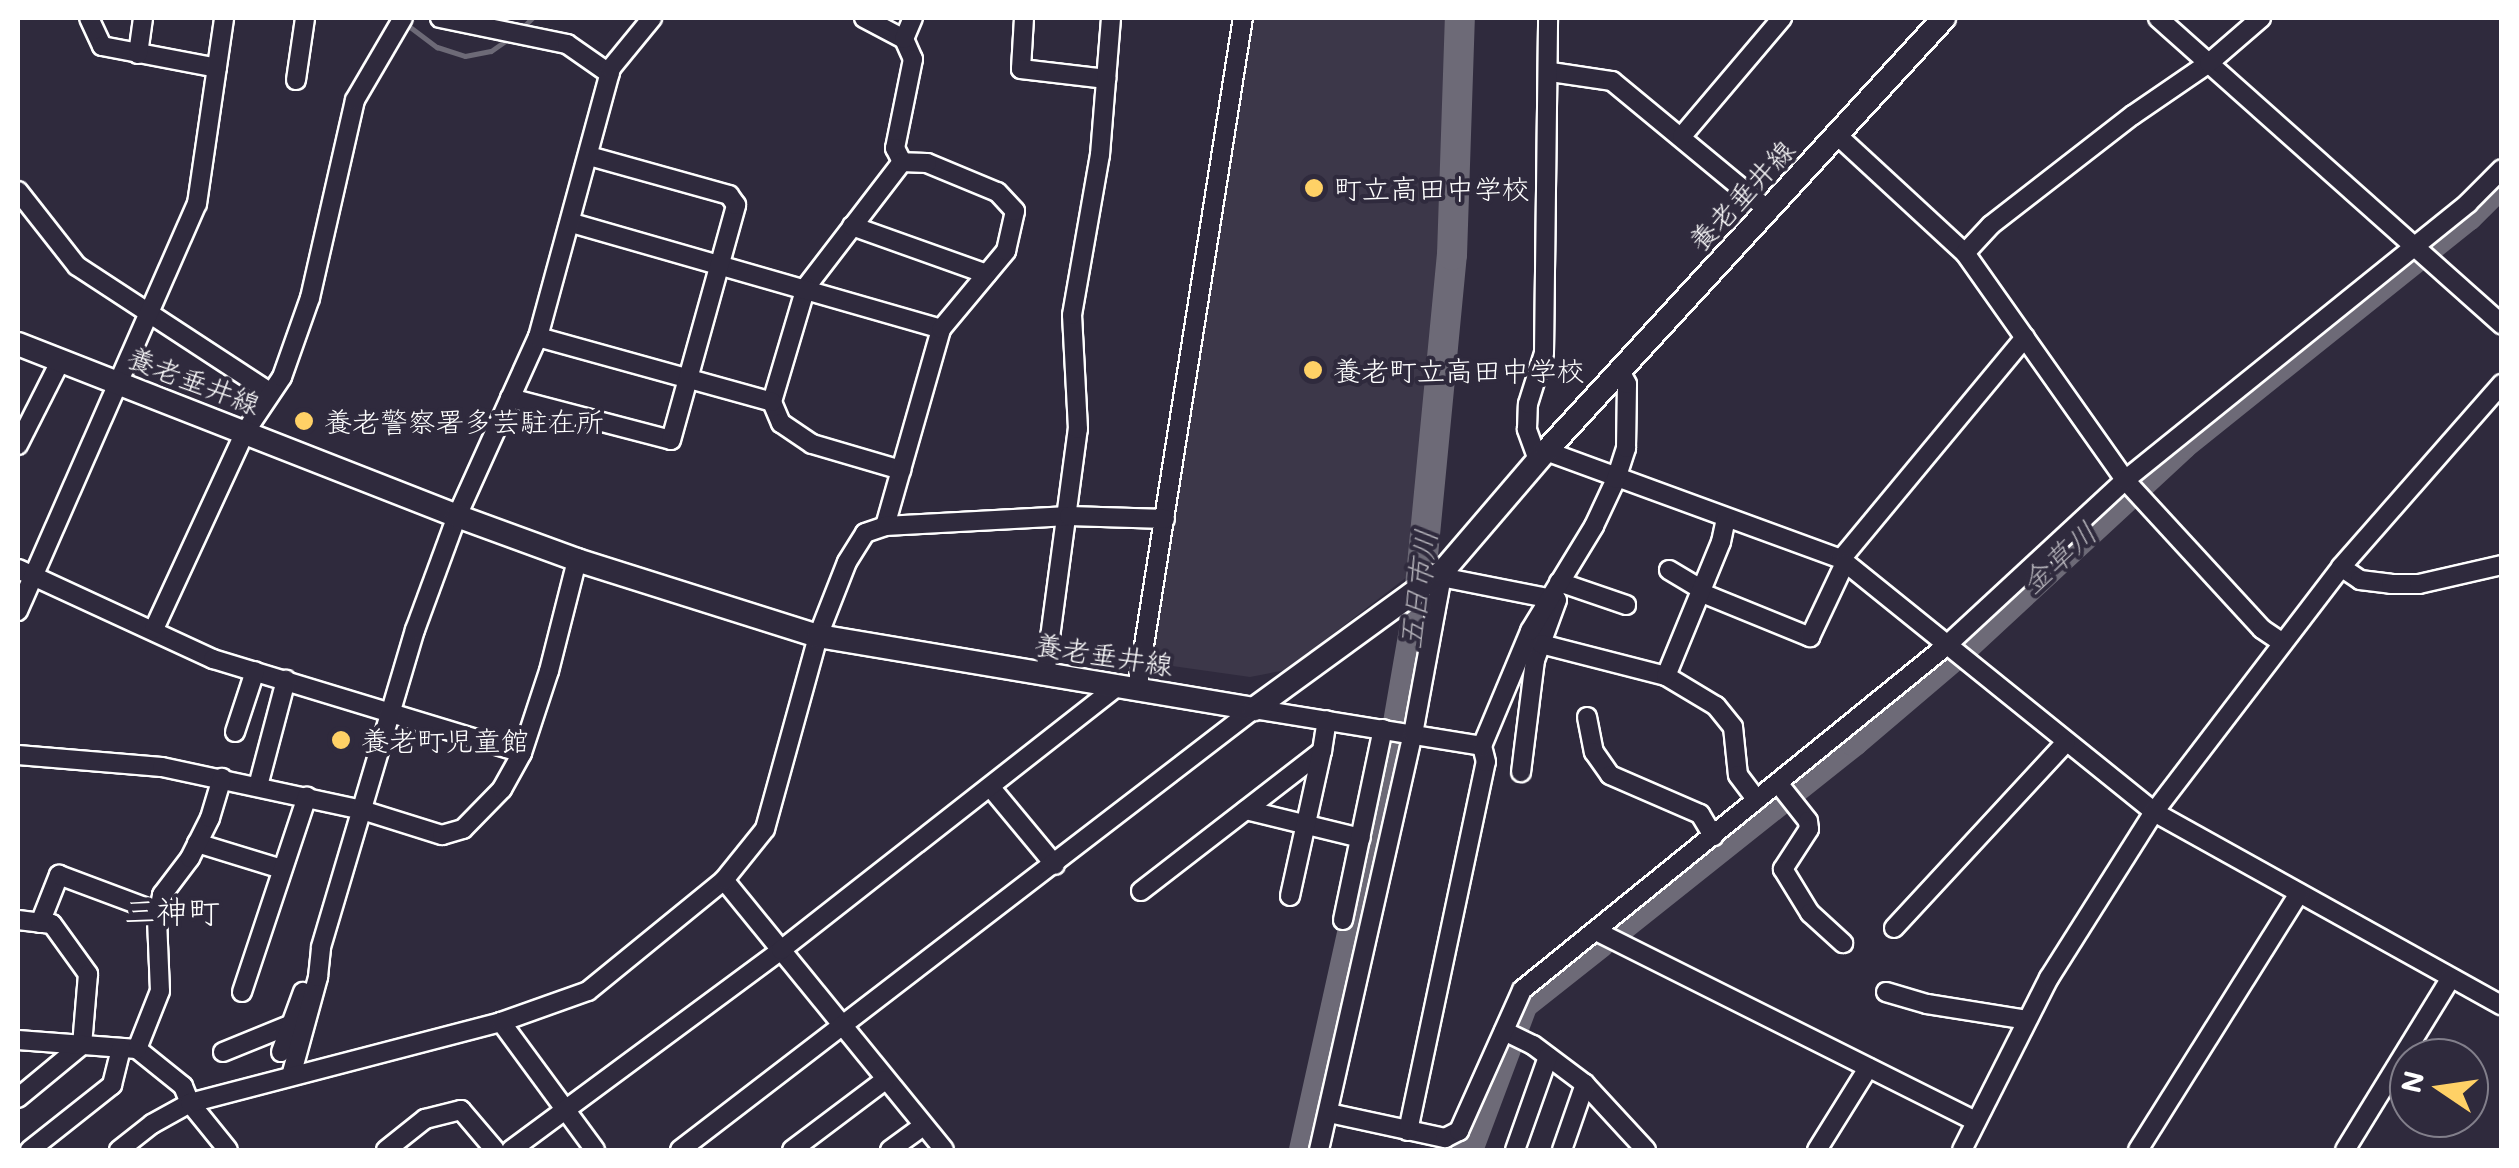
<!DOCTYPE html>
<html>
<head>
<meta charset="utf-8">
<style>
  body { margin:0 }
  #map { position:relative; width:2519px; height:1168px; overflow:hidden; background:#2f2a3d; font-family:Mali,"Klee One",sans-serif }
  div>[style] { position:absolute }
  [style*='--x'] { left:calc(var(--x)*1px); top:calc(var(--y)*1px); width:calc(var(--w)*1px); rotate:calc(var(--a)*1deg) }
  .built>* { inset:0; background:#3c3749 }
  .stream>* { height:5px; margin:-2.5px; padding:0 2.5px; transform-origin:2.5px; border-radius:2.5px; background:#6d6a77 }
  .river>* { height:30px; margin:-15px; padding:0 15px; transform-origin:15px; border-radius:15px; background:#6d6a77 }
  .roads { filter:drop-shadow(2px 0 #fff) drop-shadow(-2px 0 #fff) drop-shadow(0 2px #fff) drop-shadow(0 -2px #fff) }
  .minor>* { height:18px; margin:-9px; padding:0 9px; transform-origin:9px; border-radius:9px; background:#2f2a3d }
  .major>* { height:22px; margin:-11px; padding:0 11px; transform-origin:11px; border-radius:11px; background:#2f2a3d }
  .dots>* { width:28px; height:28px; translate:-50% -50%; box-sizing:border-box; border:5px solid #2f2a3d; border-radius:50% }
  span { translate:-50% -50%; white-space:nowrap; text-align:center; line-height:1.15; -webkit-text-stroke:8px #2f2a3d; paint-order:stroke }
  .poi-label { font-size:28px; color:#fff }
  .left { translate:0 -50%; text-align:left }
  .street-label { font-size:28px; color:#fff }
  .water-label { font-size:30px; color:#b6b4bb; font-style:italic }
  .quarter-label { font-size:32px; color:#fff }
  .frame { position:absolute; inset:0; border:20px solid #fff; pointer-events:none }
  .north { position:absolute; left:2389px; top:1038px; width:100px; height:100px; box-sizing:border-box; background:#2f2a3d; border:2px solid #827f8b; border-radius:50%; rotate:283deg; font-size:28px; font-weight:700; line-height:40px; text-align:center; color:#fff }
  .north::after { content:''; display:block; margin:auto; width:35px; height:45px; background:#ffd166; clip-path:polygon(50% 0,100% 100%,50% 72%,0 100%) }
</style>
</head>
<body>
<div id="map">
  <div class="built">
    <i style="clip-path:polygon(1251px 18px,1449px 18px,1447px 167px,1412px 573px,1286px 670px,1250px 677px,1151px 663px)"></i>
  </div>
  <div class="stream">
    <i style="--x:80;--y:18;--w:28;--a:67"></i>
    <i style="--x:406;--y:24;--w:39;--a:37"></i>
    <i style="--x:437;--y:47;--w:29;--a:18"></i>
    <i style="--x:465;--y:56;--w:26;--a:-11"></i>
    <i style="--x:491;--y:51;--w:24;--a:-35"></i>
    <i style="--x:520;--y:30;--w:17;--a:-45"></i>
  </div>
  <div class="river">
    <i style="--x:1614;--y:932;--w:307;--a:-38.5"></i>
    <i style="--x:1854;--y:741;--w:142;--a:-40.4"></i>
    <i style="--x:1962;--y:649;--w:301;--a:-42.8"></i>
    <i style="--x:2183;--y:444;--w:365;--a:-38.7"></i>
    <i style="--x:2468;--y:216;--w:48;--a:-45"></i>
    <i style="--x:1304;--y:1150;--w:420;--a:-77.5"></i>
    <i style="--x:1395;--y:740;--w:135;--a:-80.2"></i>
    <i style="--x:1418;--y:607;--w:354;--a:-84.5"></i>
    <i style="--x:1452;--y:255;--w:237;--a:-88.1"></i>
    <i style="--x:1468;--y:1150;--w:156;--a:-69.4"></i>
    <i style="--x:1523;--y:1004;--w:98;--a:-38.4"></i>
  </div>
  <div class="roads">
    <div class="minor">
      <i style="--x:89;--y:18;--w:31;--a:65"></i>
      <i style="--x:102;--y:46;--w:117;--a:10.8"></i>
      <i style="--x:440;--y:18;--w:130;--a:11.6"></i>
      <i style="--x:567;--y:44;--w:52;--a:34.9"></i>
      <i style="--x:864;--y:18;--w:45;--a:27.7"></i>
      <i style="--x:904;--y:39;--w:22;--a:66"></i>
      <i style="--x:913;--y:59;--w:91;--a:101.4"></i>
      <i style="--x:895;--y:148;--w:16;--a:63"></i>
      <i style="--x:902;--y:162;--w:158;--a:127.5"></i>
      <i style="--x:806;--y:287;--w:120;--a:106.5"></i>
      <i style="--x:772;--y:402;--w:23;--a:67"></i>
      <i style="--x:781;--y:423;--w:37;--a:34"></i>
      <i style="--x:812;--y:444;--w:93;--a:16.3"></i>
      <i style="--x:1024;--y:18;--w:51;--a:93.4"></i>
      <i style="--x:1021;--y:69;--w:86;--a:6.7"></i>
      <i style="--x:2158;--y:18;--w:461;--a:41.7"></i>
      <i style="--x:904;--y:39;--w:23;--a:-67"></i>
      <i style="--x:138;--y:54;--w:36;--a:-82"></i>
      <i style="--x:1551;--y:72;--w:62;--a:8.4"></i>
      <i style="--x:1612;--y:81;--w:204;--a:39.6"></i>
      <i style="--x:296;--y:80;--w:63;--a:-81.7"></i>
      <i style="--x:1837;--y:135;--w:174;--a:42.7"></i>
      <i style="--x:1965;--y:253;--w:278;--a:54.8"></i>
      <i style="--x:2125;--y:480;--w:202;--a:47.4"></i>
      <i style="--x:2262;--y:629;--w:25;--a:34"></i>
      <i style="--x:1682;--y:136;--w:155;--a:-49.7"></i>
      <i style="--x:18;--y:191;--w:95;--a:51.8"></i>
      <i style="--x:77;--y:266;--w:228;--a:33.2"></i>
      <i style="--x:572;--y:223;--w:384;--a:16"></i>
      <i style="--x:852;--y:226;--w:143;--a:19.6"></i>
      <i style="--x:1965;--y:253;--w:38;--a:-47"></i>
      <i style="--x:1991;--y:225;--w:180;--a:-37.8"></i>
      <i style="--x:2133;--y:115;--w:92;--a:-34.4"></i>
      <i style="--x:2209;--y:63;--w:69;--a:-40.9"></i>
      <i style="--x:538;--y:337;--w:243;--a:15.5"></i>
      <i style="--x:510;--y:398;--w:166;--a:14.6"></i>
      <i style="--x:671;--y:440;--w:244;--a:-74.5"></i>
      <i style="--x:736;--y:205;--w:12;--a:-125"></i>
      <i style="--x:729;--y:195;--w:145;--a:-164.4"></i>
      <i style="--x:18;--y:445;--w:95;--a:-63.2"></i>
      <i style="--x:1546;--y:451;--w:314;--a:20.1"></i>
      <i style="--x:1841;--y:559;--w:402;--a:38.9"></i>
      <i style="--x:2154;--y:812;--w:398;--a:29.1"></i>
      <i style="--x:1538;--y:460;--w:33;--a:-110"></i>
      <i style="--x:1527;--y:429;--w:25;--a:-88"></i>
      <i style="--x:1528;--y:404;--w:53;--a:-72.6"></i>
      <i style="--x:1544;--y:353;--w:335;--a:-89.3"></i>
      <i style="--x:885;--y:526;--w:205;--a:-74.1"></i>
      <i style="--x:941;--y:329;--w:102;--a:-50.2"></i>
      <i style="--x:1006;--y:251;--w:41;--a:-77.3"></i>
      <i style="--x:1015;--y:211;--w:26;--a:-133"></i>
      <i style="--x:997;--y:192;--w:76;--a:-157.5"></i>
      <i style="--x:927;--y:163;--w:25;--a:-178"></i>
      <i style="--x:1841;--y:559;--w:288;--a:-50.3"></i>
      <i style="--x:2341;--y:567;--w:23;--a:34"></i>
      <i style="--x:2360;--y:580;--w:31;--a:7"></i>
      <i style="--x:2391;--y:584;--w:28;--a:0"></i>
      <i style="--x:2419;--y:584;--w:85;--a:-12.9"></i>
      <i style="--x:18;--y:569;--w:215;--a:24.8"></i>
      <i style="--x:213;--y:659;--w:323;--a:16.9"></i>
      <i style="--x:1669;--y:570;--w:39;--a:31"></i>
      <i style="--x:1441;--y:577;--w:118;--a:11.2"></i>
      <i style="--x:1557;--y:600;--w:64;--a:110.1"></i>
      <i style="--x:1535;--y:660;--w:113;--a:97.1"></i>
      <i style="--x:1559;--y:582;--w:71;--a:18.9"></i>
      <i style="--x:1702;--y:593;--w:117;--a:22.2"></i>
      <i style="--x:1810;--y:637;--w:82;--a:-64.7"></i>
      <i style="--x:18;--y:611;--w:445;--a:-66.3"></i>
      <i style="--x:197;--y:204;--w:188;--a:-81.7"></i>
      <i style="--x:154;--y:629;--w:217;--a:-65.2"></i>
      <i style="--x:245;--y:432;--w:66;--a:-56.1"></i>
      <i style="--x:282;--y:377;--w:84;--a:-70.5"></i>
      <i style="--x:310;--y:298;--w:203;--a:-77.2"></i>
      <i style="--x:355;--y:100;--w:95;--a:-59.7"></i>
      <i style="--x:1541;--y:644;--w:129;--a:14.4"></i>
      <i style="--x:1666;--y:676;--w:58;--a:31"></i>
      <i style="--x:1716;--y:706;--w:27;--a:51"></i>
      <i style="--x:1733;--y:727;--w:48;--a:84.1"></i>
      <i style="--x:1738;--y:775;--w:31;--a:53"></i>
      <i style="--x:1045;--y:675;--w:248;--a:-82.4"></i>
      <i style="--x:1078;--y:429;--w:114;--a:-93"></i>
      <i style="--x:1072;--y:315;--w:162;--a:-80.1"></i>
      <i style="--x:1100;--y:155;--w:137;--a:-85.4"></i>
      <i style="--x:1666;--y:676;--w:145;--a:-67.7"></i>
      <i style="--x:1721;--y:542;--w:24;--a:-78"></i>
      <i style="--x:1137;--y:690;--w:680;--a:-81.04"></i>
      <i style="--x:1587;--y:717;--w:36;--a:79"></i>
      <i style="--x:1594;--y:752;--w:28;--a:55"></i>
      <i style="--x:1610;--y:775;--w:98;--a:23.4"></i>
      <i style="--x:1700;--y:814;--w:26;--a:59"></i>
      <i style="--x:235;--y:732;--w:64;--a:-71.8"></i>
      <i style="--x:18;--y:755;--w:144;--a:4.8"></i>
      <i style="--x:162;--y:767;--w:205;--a:12.1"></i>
      <i style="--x:362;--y:810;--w:84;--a:17.4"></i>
      <i style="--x:442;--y:835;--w:22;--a:-16"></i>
      <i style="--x:463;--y:829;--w:56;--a:-45.7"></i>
      <i style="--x:502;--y:789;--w:41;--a:-60.9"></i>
      <i style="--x:522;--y:753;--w:86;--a:-71.8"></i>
      <i style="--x:549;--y:671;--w:114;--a:-75.8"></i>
      <i style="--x:1778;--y:783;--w:48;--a:51.7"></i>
      <i style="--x:1808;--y:821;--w:8;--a:83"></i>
      <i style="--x:1809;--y:829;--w:48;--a:123"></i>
      <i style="--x:1783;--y:869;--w:52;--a:58.5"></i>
      <i style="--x:1810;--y:913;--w:45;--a:42.3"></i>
      <i style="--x:258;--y:786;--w:110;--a:-75.2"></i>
      <i style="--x:991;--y:788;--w:100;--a:50.3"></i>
      <i style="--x:1246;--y:810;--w:118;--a:13.7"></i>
      <i style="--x:197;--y:843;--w:89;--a:17"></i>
      <i style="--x:724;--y:880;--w:348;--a:50.8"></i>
      <i style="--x:1141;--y:891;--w:229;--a:-37.7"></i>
      <i style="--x:1322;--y:751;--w:31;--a:-81"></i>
      <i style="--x:1290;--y:896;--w:148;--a:-77.6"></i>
      <i style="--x:18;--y:920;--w:34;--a:7"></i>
      <i style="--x:52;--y:924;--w:62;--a:54.2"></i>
      <i style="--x:88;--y:974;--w:71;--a:94.8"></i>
      <i style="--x:82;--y:1045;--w:83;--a:140.4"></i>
      <i style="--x:1343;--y:920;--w:195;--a:-78.2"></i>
      <i style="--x:40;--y:923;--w:52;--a:-68.4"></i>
      <i style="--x:59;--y:875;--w:106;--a:20.5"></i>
      <i style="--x:1894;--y:928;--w:253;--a:-47.2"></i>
      <i style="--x:1596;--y:931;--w:424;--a:26.6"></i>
      <i style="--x:242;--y:992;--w:206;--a:-71.6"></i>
      <i style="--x:1886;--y:992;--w:43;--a:16.3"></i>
      <i style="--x:1927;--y:1004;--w:101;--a:9.1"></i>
      <i style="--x:501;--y:1022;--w:159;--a:53.7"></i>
      <i style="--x:1504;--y:1031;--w:32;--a:26"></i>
      <i style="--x:1533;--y:1045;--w:65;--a:36.9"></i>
      <i style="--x:1585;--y:1084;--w:90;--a:47.3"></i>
      <i style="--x:18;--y:1040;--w:119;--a:4.3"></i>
      <i style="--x:137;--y:1049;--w:59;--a:38.8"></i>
      <i style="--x:183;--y:1086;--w:18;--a:68"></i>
      <i style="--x:190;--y:1103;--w:60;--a:51"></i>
      <i style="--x:137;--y:1049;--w:62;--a:-68.4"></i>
      <i style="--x:160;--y:991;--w:72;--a:-92.4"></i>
      <i style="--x:157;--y:919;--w:25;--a:-78"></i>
      <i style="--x:162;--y:895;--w:46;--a:-52.9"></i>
      <i style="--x:190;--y:858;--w:45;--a:-63.4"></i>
      <i style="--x:210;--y:818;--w:42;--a:-73.3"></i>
      <i style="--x:223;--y:1052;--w:74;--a:-22.1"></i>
      <i style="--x:281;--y:1052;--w:64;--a:-69.9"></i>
      <i style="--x:291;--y:1076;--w:103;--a:-74.7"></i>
      <i style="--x:318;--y:977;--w:30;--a:-84"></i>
      <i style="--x:321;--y:947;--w:331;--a:-73.5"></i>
      <i style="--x:415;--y:630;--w:121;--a:-69.8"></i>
      <i style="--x:457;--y:516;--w:196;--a:-65.7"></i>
      <i style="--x:538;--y:337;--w:279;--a:-74.8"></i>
      <i style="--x:611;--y:68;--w:65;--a:-50.6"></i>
      <i style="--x:1329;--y:1113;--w:119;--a:12.2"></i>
      <i style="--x:1445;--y:1138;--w:16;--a:-27"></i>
      <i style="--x:1459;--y:1131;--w:154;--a:-65.9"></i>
      <i style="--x:1522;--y:990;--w:546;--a:-39.05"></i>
      <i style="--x:1946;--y:646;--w:244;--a:-42.8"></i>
      <i style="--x:2125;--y:480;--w:441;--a:-38.9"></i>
      <i style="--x:2468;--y:203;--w:48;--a:-45"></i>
      <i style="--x:1408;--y:1131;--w:377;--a:-78.1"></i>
      <i style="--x:1486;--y:762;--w:16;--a:-104"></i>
      <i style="--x:30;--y:1150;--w:105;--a:-38.4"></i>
      <i style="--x:112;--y:1085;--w:38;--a:-76"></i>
      <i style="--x:119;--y:1150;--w:42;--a:-38.2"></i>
      <i style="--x:152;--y:1124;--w:43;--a:-28.9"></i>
      <i style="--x:190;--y:1103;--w:321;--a:-14.6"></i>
      <i style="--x:501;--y:1022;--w:92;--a:-19.6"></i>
      <i style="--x:588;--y:991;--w:176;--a:-39.2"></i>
      <i style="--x:724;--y:880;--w:65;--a:-51.2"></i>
      <i style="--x:765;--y:829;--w:200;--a:-74.6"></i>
      <i style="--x:818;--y:636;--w:79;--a:-68.6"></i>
      <i style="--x:847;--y:562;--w:34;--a:-58"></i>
      <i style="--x:865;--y:533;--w:21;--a:-19"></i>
      <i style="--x:885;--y:526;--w:184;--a:-3.1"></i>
      <i style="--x:1069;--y:516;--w:96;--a:1.8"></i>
      <i style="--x:386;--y:1150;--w:50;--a:-38.5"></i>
      <i style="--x:425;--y:1119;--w:37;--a:-14"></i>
      <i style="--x:461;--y:1110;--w:52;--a:49.6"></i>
      <i style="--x:511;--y:1150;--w:336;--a:-36.5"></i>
      <i style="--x:781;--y:950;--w:428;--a:-38.1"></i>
      <i style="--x:680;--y:1150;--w:724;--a:-37.53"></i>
      <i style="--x:1254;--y:709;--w:231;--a:9.2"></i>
      <i style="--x:1482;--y:746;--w:125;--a:-67.3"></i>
      <i style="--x:1530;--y:631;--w:123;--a:-58.6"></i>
      <i style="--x:1594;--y:526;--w:52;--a:-64.9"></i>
      <i style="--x:1616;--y:479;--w:33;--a:-72"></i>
      <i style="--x:1626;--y:448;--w:64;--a:-89.1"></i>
      <i style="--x:1627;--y:384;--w:15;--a:-118"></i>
      <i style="--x:792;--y:1150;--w:116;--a:-37"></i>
      <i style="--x:890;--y:1150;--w:41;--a:-36"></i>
      <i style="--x:1319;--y:1150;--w:426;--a:-77.3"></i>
      <i style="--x:1413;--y:734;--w:166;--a:-79.6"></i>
      <i style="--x:1515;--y:1150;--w:99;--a:-70.5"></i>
      <i style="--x:1562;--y:1150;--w:70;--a:-70.8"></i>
      <i style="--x:1817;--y:1150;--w:97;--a:-58.1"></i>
      <i style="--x:1962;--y:1150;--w:193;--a:-63.2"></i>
      <i style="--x:2049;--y:978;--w:196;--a:-57.7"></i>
      <i style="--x:2154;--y:812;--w:308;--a:-52.6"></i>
      <i style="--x:2341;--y:567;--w:244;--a:-48.7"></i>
      <i style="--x:2138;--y:1150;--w:303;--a:-57.9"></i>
      <i style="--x:2345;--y:1150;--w:202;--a:-58.4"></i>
    </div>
    <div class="major">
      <i style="--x:18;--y:344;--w:471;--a:21.4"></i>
      <i style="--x:457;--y:516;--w:128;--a:20.1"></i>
      <i style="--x:577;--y:560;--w:253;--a:17.5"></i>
      <i style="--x:818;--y:636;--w:442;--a:9.5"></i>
      <i style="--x:1254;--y:709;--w:234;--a:-36.1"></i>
      <i style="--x:1443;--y:571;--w:158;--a:-49.4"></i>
      <i style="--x:1546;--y:451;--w:588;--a:-47.41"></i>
    </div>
  </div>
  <div class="dots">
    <i style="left:1314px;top:188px;background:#ffd166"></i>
    <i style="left:1313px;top:370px;background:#ffd166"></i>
    <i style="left:304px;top:421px;background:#ffd166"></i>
    <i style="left:341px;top:740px;background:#ffd166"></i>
  </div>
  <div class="poi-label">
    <span class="left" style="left:1334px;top:188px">町立高田中学校</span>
    <span class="left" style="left:1333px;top:370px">養老町立高田中学校</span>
    <span class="left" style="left:324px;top:421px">養老警察署多芸駐在所</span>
    <span class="left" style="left:361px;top:740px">養老町児童館</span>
  </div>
  <div class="street-label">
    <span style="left:1741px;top:195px;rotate:-47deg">養老垂井線</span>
    <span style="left:194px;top:380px;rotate:21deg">養老垂井線</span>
    <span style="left:1104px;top:654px;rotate:9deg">養老垂井線</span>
  </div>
  <div class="water-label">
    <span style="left:2058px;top:557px;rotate:-42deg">金草川</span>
    <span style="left:1417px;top:589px;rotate:-82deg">五日市川</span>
  </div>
  <div class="quarter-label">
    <span style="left:172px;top:910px">三神町</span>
  </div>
  <div class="frame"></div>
  <div class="north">N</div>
</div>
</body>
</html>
